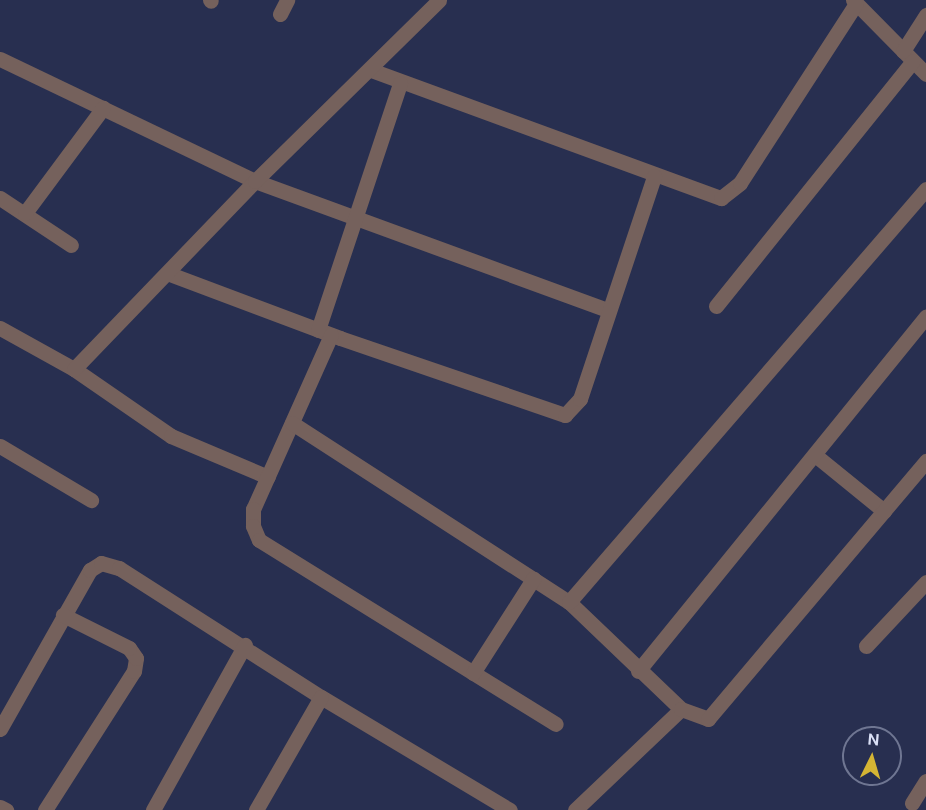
<!DOCTYPE html>
<html>
<head>
<meta charset="utf-8">
<style>
  body { margin:0 }
  #map { position:relative; width:926px; height:810px; overflow:hidden; background:#282f50; font-family:"DM Sans",sans-serif }
  div>[style] { position:absolute }
  [style*='--x'] { left:calc(var(--x)*1px); top:calc(var(--y)*1px); width:calc(var(--w)*1px); rotate:calc(var(--a)*1deg) }
  .minor>* { height:15px; margin:-7.5px; padding:0 7.5px; transform-origin:7.5px; border-radius:7.5px; background:#75615c }
  span { translate:-50% -50%; white-space:nowrap; text-align:center; line-height:1.15; -webkit-text-stroke:4.5px #282f50; paint-order:stroke }
  .north { position:absolute; left:842px; top:726px; width:60px; height:60px; box-sizing:border-box; background:#282f50; border:2px solid #6f7692; border-radius:50%; rotate:5deg; font-size:16px; font-weight:700; line-height:24px; text-align:center; color:#dae0f6 }
  .north::after { content:''; display:block; margin:auto; width:21px; height:27px; background:#d5b534; clip-path:polygon(50% 0,100% 100%,50% 72%,0 100%) }
</style>
</head>
<body>
<div id="map">
  <div class="minor">
    <i style="--x:210;--y:0;--w:1;--a:45"></i>
    <i style="--x:853;--y:0;--w:104;--a:45.4"></i>
    <i style="--x:280;--y:14;--w:16;--a:-63"></i>
    <i style="--x:903;--y:51;--w:43;--a:-57.4"></i>
    <i style="--x:0;--y:59;--w:283;--a:25.6"></i>
    <i style="--x:255;--y:181;--w:376;--a:20.1"></i>
    <i style="--x:371;--y:70;--w:373;--a:20.1"></i>
    <i style="--x:721;--y:198;--w:24;--a:-38"></i>
    <i style="--x:740;--y:183;--w:213;--a:-57.1"></i>
    <i style="--x:0;--y:198;--w:85;--a:33.5"></i>
    <i style="--x:25;--y:213;--w:131;--a:-53.4"></i>
    <i style="--x:167;--y:273;--w:185;--a:20.6"></i>
    <i style="--x:340;--y:338;--w:238;--a:18.9"></i>
    <i style="--x:565;--y:415;--w:22;--a:-47"></i>
    <i style="--x:580;--y:399;--w:235;--a:-71.6"></i>
    <i style="--x:716;--y:306;--w:314;--a:-51.2"></i>
    <i style="--x:0;--y:328;--w:85;--a:29"></i>
    <i style="--x:74;--y:369;--w:118;--a:34.6"></i>
    <i style="--x:171;--y:436;--w:105;--a:22.9"></i>
    <i style="--x:318;--y:330;--w:260;--a:-71.6"></i>
    <i style="--x:331;--y:335;--w:191;--a:114.1"></i>
    <i style="--x:253;--y:509;--w:17;--a:90"></i>
    <i style="--x:253;--y:526;--w:15;--a:67"></i>
    <i style="--x:259;--y:540;--w:349;--a:31.8"></i>
    <i style="--x:74;--y:369;--w:261;--a:-46.1"></i>
    <i style="--x:255;--y:181;--w:258;--a:-44.5"></i>
    <i style="--x:292;--y:423;--w:330;--a:32.9"></i>
    <i style="--x:0;--y:446;--w:106;--a:30.7"></i>
    <i style="--x:815;--y:455;--w:89;--a:39.1"></i>
    <i style="--x:866;--y:646;--w:88;--a:-46.8"></i>
    <i style="--x:638;--y:671;--w:457;--a:-50.9"></i>
    <i style="--x:473;--y:673;--w:112;--a:-57.4"></i>
    <i style="--x:681;--y:709;--w:155;--a:-136.3"></i>
    <i style="--x:569;--y:602;--w:546;--a:-49.16"></i>
    <i style="--x:0;--y:729;--w:183;--a:-60.5"></i>
    <i style="--x:90;--y:570;--w:13;--a:-32"></i>
    <i style="--x:101;--y:563;--w:19;--a:16"></i>
    <i style="--x:119;--y:568;--w:240;--a:32.6"></i>
    <i style="--x:321;--y:697;--w:220;--a:30.9"></i>
    <i style="--x:912;--y:803;--w:26;--a:-58"></i>
    <i style="--x:0;--y:807;--w:7;--a:27"></i>
    <i style="--x:45;--y:810;--w:165;--a:-57.4"></i>
    <i style="--x:134;--y:671;--w:13;--a:-81"></i>
    <i style="--x:136;--y:658;--w:12;--a:-125"></i>
    <i style="--x:129;--y:648;--w:74;--a:-153.4"></i>
    <i style="--x:153;--y:810;--w:189;--a:-60.9"></i>
    <i style="--x:256;--y:810;--w:130;--a:-60.1"></i>
    <i style="--x:575;--y:810;--w:146;--a:-43.6"></i>
    <i style="--x:681;--y:709;--w:29;--a:20"></i>
    <i style="--x:708;--y:719;--w:338;--a:-49.8"></i>
  </div>
  <div class="north">N</div>
</div>
</body>
</html>
